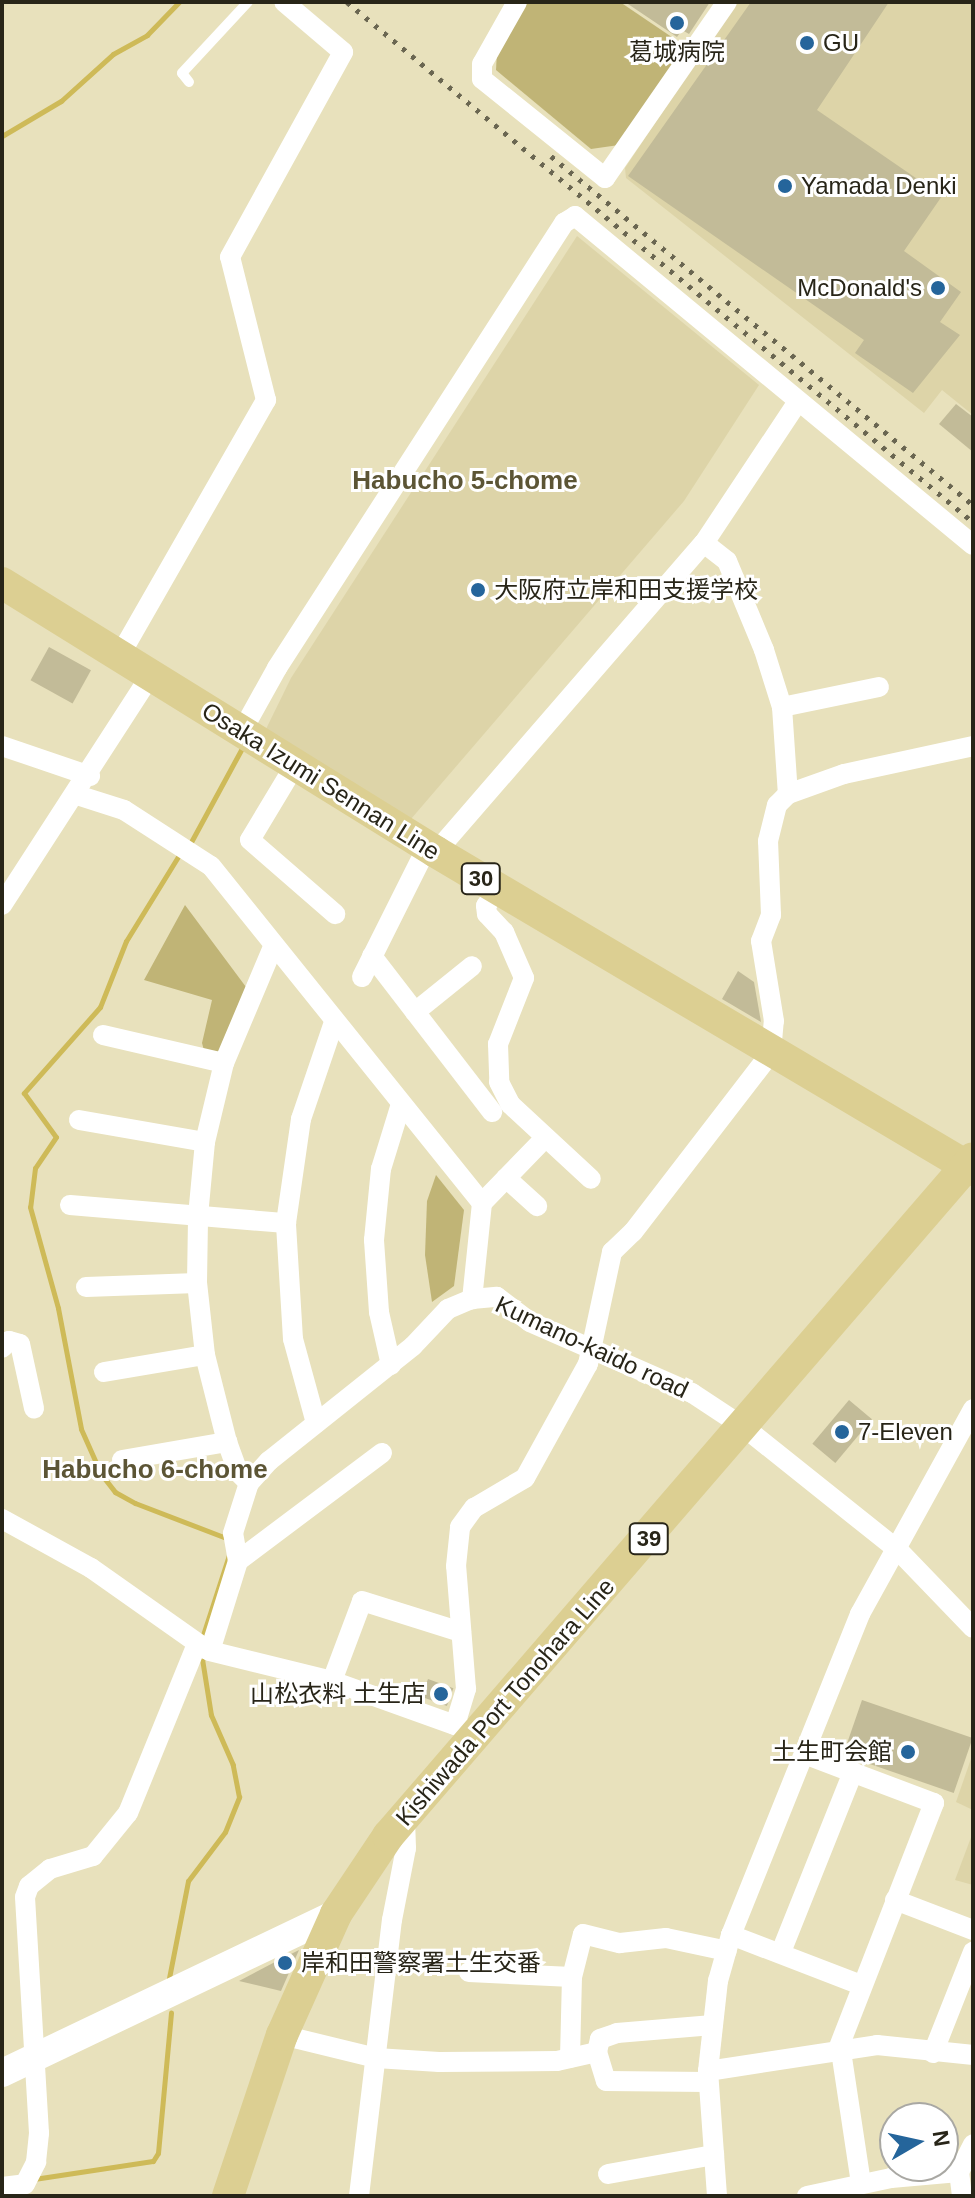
<!DOCTYPE html>
<html>
<head>
<meta charset="utf-8">
<style>
  body { margin:0 }
  #map { position:relative; width:975px; height:2198px; overflow:hidden; background:#e8e1bc; font-family:Helvetica,"Noto Sans JP",sans-serif }
  div>[style] { position:absolute }
  [style*='--x'] { left:calc(var(--x)*1px); top:calc(var(--y)*1px); width:calc(var(--w)*1px); rotate:calc(var(--a)*1deg) }
  .built>* { inset:0; background:#ddd4a8 }
  .green>* { inset:0; background:#c0b476 }
  .stream>* { height:5px; margin:-2.5px; padding:0 2.5px; transform-origin:2.5px; border-radius:2.5px; background:#ceba58 }
  .building>* { inset:0; background:#c2bb98; transform-origin:0 0 }
  .lane>* { height:10px; margin:-5px; padding:0 5px; transform-origin:5px; border-radius:5px; background:#fff }
  .street>* { height:20px; margin:-10px; padding:0 10px; transform-origin:10px; border-radius:10px; background:#fff }
  .secondary>* { height:28px; margin:-14px; padding:0 14px; transform-origin:14px; border-radius:14px; background:#fff }
  .primary>* { height:32px; margin:-16px; padding:0 16px; transform-origin:16px; border-radius:16px; background:#dccf92 }
  .rail>* { height:5px; margin-top:-2.5px; transform-origin:0; background:repeating-linear-gradient(90deg,#6a6651 0 4px,transparent 0 12px) }
  .dots>* { width:22px; height:22px; translate:-50% -50%; box-sizing:border-box; border:4px solid #fff; border-radius:50% }
  span { translate:-50% -50%; white-space:nowrap; text-align:center; line-height:1.15; -webkit-text-stroke:6px #fff; paint-order:stroke }
  .shield-label span { padding:2px 6px; background:#fff; border:2px solid; border-radius:6px; -webkit-text-stroke-width:0 }
  .shield-label { font-size:22px; color:#282518; font-weight:700 }
  .poi-label { font-size:24px; color:#282518 }
  .left { translate:0 -50%; text-align:left }
  .right { translate:-100% -50%; text-align:right }
  .street-label { font-size:24px; color:#282518 }
  .neighbourhood-label { font-size:26px; color:#5c5535; font-weight:700 }
  .frame { position:absolute; inset:0; border:4px solid #282518; pointer-events:none }
  .north { position:absolute; left:879px; top:2102px; width:80px; height:80px; box-sizing:border-box; background:#fff; border:2px solid #a9a8a3; border-radius:50%; rotate:81deg; font-size:22px; font-weight:700; line-height:32px; text-align:center; color:#282518 }
  .north::after { content:''; display:block; margin:auto; width:28px; height:36px; background:#25659b; clip-path:polygon(50% 0,100% 100%,50% 72%,0 100%) }
</style>
</head>
<body>
<div id="map">
  <div class="built">
    <i style="clip-path:polygon(736px 2px,973px 2px,973px 415px,942px 390px,924px 413px,626px 178px,625px 168px)"></i>
    <i style="clip-path:polygon(577px 236px,759px 385px,684px 501px,411px 819px,266px 729px,291px 678px)"></i>
    <i style="clip-path:polygon(973px 1753px,973px 1810px,956px 1802px)"></i>
    <i style="clip-path:polygon(973px 1832px,973px 1885px,955px 1880px)"></i>
  </div>
  <div class="green">
    <i style="clip-path:polygon(526px 2px,620px 2px,685px 46px,619px 145px,591px 149px,496px 70px,497px 52px)"></i>
    <i style="clip-path:polygon(185px 905px,246px 987px,221px 1051px,205px 1054px,202px 1043px,212px 1000px,144px 980px)"></i>
    <i style="clip-path:polygon(436px 1175px,464px 1210px,454px 1286px,432px 1302px,425px 1255px,427px 1201px)"></i>
  </div>
  <div class="stream">
    <i style="--x:2;--y:136;--w:69;--a:-30.7"></i>
    <i style="--x:61;--y:101;--w:70;--a:-42.1"></i>
    <i style="--x:113;--y:54;--w:39;--a:-29"></i>
    <i style="--x:147;--y:35;--w:46;--a:-45.9"></i>
    <i style="--x:191;--y:842;--w:105;--a:-61.5"></i>
    <i style="--x:179;--y:855;--w:101;--a:121.6"></i>
    <i style="--x:126;--y:941;--w:71;--a:111.5"></i>
    <i style="--x:100;--y:1007;--w:115;--a:131.5"></i>
    <i style="--x:24;--y:1093;--w:54;--a:54"></i>
    <i style="--x:56;--y:1137;--w:37;--a:124"></i>
    <i style="--x:35;--y:1168;--w:39;--a:97"></i>
    <i style="--x:30;--y:1207;--w:105;--a:74.5"></i>
    <i style="--x:58;--y:1308;--w:123;--a:79.2"></i>
    <i style="--x:81;--y:1429;--w:49;--a:66"></i>
    <i style="--x:101;--y:1474;--w:23;--a:52"></i>
    <i style="--x:115;--y:1492;--w:23;--a:29"></i>
    <i style="--x:135;--y:1503;--w:97;--a:21"></i>
    <i style="--x:202;--y:1638;--w:87;--a:-72"></i>
    <i style="--x:169;--y:1978;--w:99;--a:-78.9"></i>
    <i style="--x:188;--y:1881;--w:61;--a:-52.9"></i>
    <i style="--x:225;--y:1832;--w:38;--a:-68"></i>
    <i style="--x:239;--y:1797;--w:33;--a:-101"></i>
    <i style="--x:233;--y:1765;--w:55;--a:-113.7"></i>
    <i style="--x:211;--y:1715;--w:57;--a:-99.1"></i>
    <i style="--x:34;--y:2179;--w:120;--a:-8.6"></i>
    <i style="--x:153;--y:2161;--w:9;--a:-58"></i>
    <i style="--x:158;--y:2153;--w:141;--a:-84.7"></i>
  </div>
  <div class="building">
    <i style="clip-path:polygon(625px 2px,710px 2px,689px 34px,682px 30px,677px 37px)"></i>
    <i style="clip-path:polygon(751px 2px,889px 2px,817px 110px,942px 196px,904px 251px,961px 292px,940px 322px,960px 335px,913px 393px,855px 353px,864px 340px,628px 176px)"></i>
    <i style="clip-path:polygon(956px 404px,973px 417px,973px 452px,939px 424px)"></i>
    <i style="left:49px;top:647px;width:48px;height:38px;rotate:29deg"></i>
    <i style="clip-path:polygon(738px 971px,754px 982px,761px 1022px,722px 999px)"></i>
    <i style="left:849px;top:1400px;width:30px;height:57px;rotate:40deg"></i>
    <i style="left:428px;top:1679px;width:27px;height:19px;rotate:20deg"></i>
    <i style="left:862px;top:1700px;width:117px;height:58px;rotate:19deg"></i>
    <i style="clip-path:polygon(299px 1950px,281px 1991px,239px 1981px,275px 1962px)"></i>
  </div>
  <div class="lane">
    <i style="--x:189;--y:82;--w:11;--a:-128"></i>
    <i style="--x:182;--y:73;--w:97;--a:-47.1"></i>
  </div>
  <div class="street">
    <i style="--x:517;--y:2;--w:71;--a:119.4"></i>
    <i style="--x:482;--y:64;--w:15;--a:90"></i>
    <i style="--x:482;--y:79;--w:158;--a:38.8"></i>
    <i style="--x:605;--y:178;--w:214;--a:-55.3"></i>
    <i style="--x:704;--y:543;--w:29;--a:38"></i>
    <i style="--x:727;--y:561;--w:96;--a:67.4"></i>
    <i style="--x:764;--y:650;--w:60;--a:72.5"></i>
    <i style="--x:782;--y:707;--w:87;--a:86.1"></i>
    <i style="--x:120;--y:655;--w:294;--a:-60.2"></i>
    <i style="--x:266;--y:400;--w:147;--a:-104.1"></i>
    <i style="--x:230;--y:257;--w:234;--a:-61.1"></i>
    <i style="--x:343;--y:52;--w:77;--a:-139.7"></i>
    <i style="--x:782;--y:707;--w:99;--a:-11.7"></i>
    <i style="--x:242;--y:731;--w:72;--a:-60.9"></i>
    <i style="--x:277;--y:668;--w:530;--a:-57.18"></i>
    <i style="--x:564;--y:223;--w:13;--a:-32"></i>
    <i style="--x:575;--y:216;--w:516;--a:39.58"></i>
    <i style="--x:2;--y:746;--w:93;--a:18.8"></i>
    <i style="--x:295;--y:765;--w:87;--a:121"></i>
    <i style="--x:250;--y:840;--w:113;--a:41"></i>
    <i style="--x:77;--y:795;--w:49;--a:17.7"></i>
    <i style="--x:124;--y:810;--w:103;--a:32.8"></i>
    <i style="--x:211;--y:866;--w:432;--a:51.2"></i>
    <i style="--x:482;--y:1203;--w:97;--a:95.9"></i>
    <i style="--x:436;--y:852;--w:409;--a:-49.1"></i>
    <i style="--x:704;--y:543;--w:168;--a:-56.4"></i>
    <i style="--x:497;--y:889;--w:20;--a:123"></i>
    <i style="--x:486;--y:906;--w:8;--a:83"></i>
    <i style="--x:487;--y:914;--w:25;--a:47"></i>
    <i style="--x:504;--y:932;--w:50;--a:66.5"></i>
    <i style="--x:524;--y:978;--w:71;--a:111.5"></i>
    <i style="--x:498;--y:1044;--w:38;--a:88"></i>
    <i style="--x:499;--y:1082;--w:25;--a:63"></i>
    <i style="--x:510;--y:1104;--w:110;--a:42.8"></i>
    <i style="--x:2;--y:905;--w:274;--a:-57.1"></i>
    <i style="--x:372;--y:956;--w:197;--a:52.4"></i>
    <i style="--x:362;--y:977;--w:145;--a:-63.4"></i>
    <i style="--x:415;--y:1012;--w:73;--a:-38.9"></i>
    <i style="--x:103;--y:1035;--w:124;--a:13"></i>
    <i style="--x:79;--y:1120;--w:128;--a:9.9"></i>
    <i style="--x:506;--y:1178;--w:42;--a:42.1"></i>
    <i style="--x:482;--y:1203;--w:91;--a:-45.9"></i>
    <i style="--x:70;--y:1205;--w:217;--a:4.8"></i>
    <i style="--x:86;--y:1287;--w:111;--a:-2.1"></i>
    <i style="--x:2;--y:1348;--w:10;--a:-45"></i>
    <i style="--x:9;--y:1341;--w:11;--a:15"></i>
    <i style="--x:20;--y:1344;--w:66;--a:77.7"></i>
    <i style="--x:391;--y:1365;--w:54;--a:-102.8"></i>
    <i style="--x:379;--y:1312;--w:72;--a:-94"></i>
    <i style="--x:374;--y:1240;--w:71;--a:-84.4"></i>
    <i style="--x:381;--y:1169;--w:68;--a:-72.9"></i>
    <i style="--x:104;--y:1372;--w:102;--a:-9.6"></i>
    <i style="--x:316;--y:1423;--w:87;--a:-105.3"></i>
    <i style="--x:293;--y:1339;--w:116;--a:-93.5"></i>
    <i style="--x:286;--y:1223;--w:105;--a:-81.8"></i>
    <i style="--x:301;--y:1119;--w:102;--a:-71.2"></i>
    <i style="--x:122;--y:1460;--w:107;--a:-9.7"></i>
    <i style="--x:249;--y:1483;--w:16;--a:-135"></i>
    <i style="--x:238;--y:1472;--w:32;--a:-110"></i>
    <i style="--x:227;--y:1442;--w:90;--a:-104.2"></i>
    <i style="--x:205;--y:1355;--w:72;--a:-96.3"></i>
    <i style="--x:197;--y:1283;--w:67;--a:-89.1"></i>
    <i style="--x:198;--y:1216;--w:74;--a:-84.6"></i>
    <i style="--x:205;--y:1142;--w:81;--a:-76.5"></i>
    <i style="--x:224;--y:1063;--w:126;--a:-67.1"></i>
    <i style="--x:2;--y:1519;--w:102;--a:28.8"></i>
    <i style="--x:91;--y:1568;--w:141;--a:35.2"></i>
    <i style="--x:238;--y:1561;--w:180;--a:-36.9"></i>
    <i style="--x:332;--y:1681;--w:85;--a:-69.4"></i>
    <i style="--x:362;--y:1601;--w:104;--a:17.4"></i>
    <i style="--x:455;--y:1725;--w:38;--a:-73"></i>
    <i style="--x:466;--y:1689;--w:123;--a:-94.6"></i>
    <i style="--x:456;--y:1566;--w:39;--a:-84"></i>
    <i style="--x:460;--y:1527;--w:24;--a:-54"></i>
    <i style="--x:474;--y:1508;--w:59;--a:-30.5"></i>
    <i style="--x:525;--y:1478;--w:130;--a:-61.1"></i>
    <i style="--x:588;--y:1364;--w:115;--a:-77.9"></i>
    <i style="--x:612;--y:1252;--w:29;--a:-44"></i>
    <i style="--x:633;--y:1232;--w:226;--a:-52.4"></i>
    <i style="--x:771;--y:1053;--w:32;--a:-85"></i>
    <i style="--x:774;--y:1021;--w:81;--a:-99.2"></i>
    <i style="--x:761;--y:941;--w:28;--a:-69"></i>
    <i style="--x:771;--y:915;--w:74;--a:-92.3"></i>
    <i style="--x:768;--y:841;--w:37;--a:-76"></i>
    <i style="--x:777;--y:805;--w:16;--a:-45"></i>
    <i style="--x:788;--y:794;--w:59;--a:-19.7"></i>
    <i style="--x:844;--y:774;--w:132;--a:-12.2"></i>
    <i style="--x:480;--y:1734;--w:157;--a:-160.3"></i>
    <i style="--x:332;--y:1681;--w:126;--a:-166.2"></i>
    <i style="--x:210;--y:1651;--w:94;--a:-72.7"></i>
    <i style="--x:238;--y:1561;--w:28;--a:-100"></i>
    <i style="--x:233;--y:1533;--w:52;--a:-72.3"></i>
    <i style="--x:249;--y:1483;--w:30;--a:-48"></i>
    <i style="--x:269;--y:1461;--w:184;--a:-38.6"></i>
    <i style="--x:413;--y:1346;--w:51;--a:-46.6"></i>
    <i style="--x:448;--y:1309;--w:26;--a:-23"></i>
    <i style="--x:472;--y:1299;--w:25;--a:-5"></i>
    <i style="--x:497;--y:1297;--w:41;--a:37.1"></i>
    <i style="--x:530;--y:1322;--w:177;--a:23.7"></i>
    <i style="--x:692;--y:1393;--w:64;--a:33.4"></i>
    <i style="--x:745;--y:1428;--w:196;--a:38.6"></i>
    <i style="--x:898;--y:1550;--w:108;--a:46.1"></i>
    <i style="--x:804;--y:1754;--w:139;--a:20.7"></i>
    <i style="--x:934;--y:1803;--w:267;--a:111.3"></i>
    <i style="--x:895;--y:1900;--w:84;--a:21"></i>
    <i style="--x:731;--y:1935;--w:139;--a:21"></i>
    <i style="--x:781;--y:1952;--w:194;--a:-68.2"></i>
    <i style="--x:469;--y:1972;--w:103;--a:2.8"></i>
    <i style="--x:282;--y:2035;--w:97;--a:13.7"></i>
    <i style="--x:376;--y:2058;--w:63;--a:3.6"></i>
    <i style="--x:439;--y:2062;--w:118;--a:-0.5"></i>
    <i style="--x:557;--y:2061;--w:41;--a:-12.7"></i>
    <i style="--x:597;--y:2052;--w:30;--a:73"></i>
    <i style="--x:606;--y:2081;--w:101;--a:0.6"></i>
    <i style="--x:841;--y:2051;--w:134;--a:81.4"></i>
    <i style="--x:597;--y:2052;--w:13;--a:-77"></i>
    <i style="--x:600;--y:2039;--w:18;--a:-19"></i>
    <i style="--x:617;--y:2033;--w:96;--a:-4.8"></i>
    <i style="--x:933;--y:2053;--w:109;--a:-68.4"></i>
    <i style="--x:570;--y:2058;--w:81;--a:-88.6"></i>
    <i style="--x:572;--y:1977;--w:44;--a:-75.7"></i>
    <i style="--x:583;--y:1934;--w:38;--a:14"></i>
    <i style="--x:620;--y:1943;--w:46;--a:-6.2"></i>
    <i style="--x:666;--y:1938;--w:62;--a:12"></i>
    <i style="--x:708;--y:2071;--w:171;--a:-8.7"></i>
    <i style="--x:877;--y:2045;--w:97;--a:5.9"></i>
    <i style="--x:608;--y:2174;--w:108;--a:-10.2"></i>
    <i style="--x:2;--y:2187;--w:23;--a:-7"></i>
    <i style="--x:25;--y:2184;--w:25;--a:-63"></i>
    <i style="--x:36;--y:2162;--w:29;--a:-84"></i>
    <i style="--x:39;--y:2133;--w:236;--a:-93.4"></i>
    <i style="--x:25;--y:1897;--w:12;--a:-70"></i>
    <i style="--x:29;--y:1886;--w:27;--a:-39"></i>
    <i style="--x:50;--y:1869;--w:45;--a:-16.8"></i>
    <i style="--x:93;--y:1856;--w:55;--a:-50.9"></i>
    <i style="--x:128;--y:1813;--w:183;--a:-67.8"></i>
    <i style="--x:359;--y:2196;--w:278;--a:-83.2"></i>
    <i style="--x:392;--y:1920;--w:73;--a:-79"></i>
    <i style="--x:406;--y:1848;--w:34;--a:-92"></i>
    <i style="--x:717;--y:2196;--w:125;--a:-94.1"></i>
    <i style="--x:708;--y:2071;--w:91;--a:-83.7"></i>
    <i style="--x:718;--y:1981;--w:48;--a:-74.2"></i>
    <i style="--x:731;--y:1935;--w:346;--a:-68.1"></i>
    <i style="--x:860;--y:1614;--w:234;--a:-61.1"></i>
    <i style="--x:807;--y:2196;--w:86;--a:-12.1"></i>
    <i style="--x:891;--y:2178;--w:68;--a:-5"></i>
    <i style="--x:962;--y:2196;--w:24;--a:-97"></i>
    <i style="--x:959;--y:2172;--w:31;--a:-63"></i>
  </div>
  <div class="secondary">
    <i style="--x:2;--y:2073;--w:370;--a:-25.5"></i>
  </div>
  <div class="primary">
    <i style="--x:2;--y:583;--w:511;--a:31.79"></i>
    <i style="--x:436;--y:852;--w:624;--a:30.63"></i>
    <i style="--x:228;--y:2196;--w:170;--a:-71.5"></i>
    <i style="--x:282;--y:2035;--w:133;--a:-65.9"></i>
    <i style="--x:336;--y:1914;--w:94;--a:-56.3"></i>
    <i style="--x:388;--y:1836;--w:895;--a:-49.21"></i>
  </div>
  <div class="rail">
    <i style="--x:347;--y:2;--w:814;--a:39.72"></i>
    <i style="--x:551;--y:156;--w:548;--a:39.59"></i>
  </div>
  <div class="dots">
    <i style="left:677px;top:23px;background:#25659b"></i>
    <i style="left:807px;top:43px;background:#25659b"></i>
    <i style="left:785px;top:186px;background:#25659b"></i>
    <i style="left:938px;top:288px;background:#25659b"></i>
    <i style="left:478px;top:590px;background:#25659b"></i>
    <i style="left:842px;top:1432px;background:#25659b"></i>
    <i style="left:441px;top:1694px;background:#25659b"></i>
    <i style="left:908px;top:1752px;background:#25659b"></i>
    <i style="left:285px;top:1963px;background:#25659b"></i>
  </div>
  <div class="shield-label">
    <span style="left:481px;top:879px">30</span>
    <span style="left:649px;top:1539px">39</span>
  </div>
  <div class="poi-label">
    <span class="left" style="left:823px;top:43px">GU</span>
    <span style="left:677px;top:52px">葛城病院</span>
    <span class="left" style="left:801px;top:186px">Yamada Denki</span>
    <span class="right" style="left:922px;top:288px">McDonald's</span>
    <span class="left" style="left:494px;top:590px">大阪府立岸和田支援学校</span>
    <span class="left" style="left:858px;top:1432px">7-Eleven</span>
    <span class="right" style="left:425px;top:1694px">山松衣料 土生店</span>
    <span class="right" style="left:892px;top:1752px">土生町会館</span>
    <span class="left" style="left:301px;top:1963px">岸和田警察署土生交番</span>
  </div>
  <div class="street-label">
    <span style="left:321px;top:781px;rotate:32deg">Osaka Izumi Sennan Line</span>
    <span style="left:592px;top:1347px;rotate:25deg">Kumano-kaido road</span>
    <span style="left:505px;top:1702px;rotate:-49deg">Kishiwada Port Tonohara Line</span>
  </div>
  <div class="neighbourhood-label">
    <span style="left:465px;top:481px">Habucho 5-chome</span>
    <span style="left:155px;top:1470px">Habucho 6-chome</span>
  </div>
  <div class="frame"></div>
  <div class="north">N</div>
</div>
</body>
</html>
